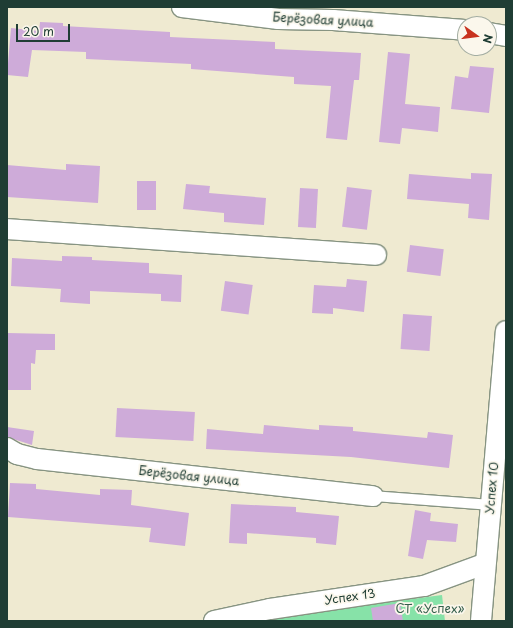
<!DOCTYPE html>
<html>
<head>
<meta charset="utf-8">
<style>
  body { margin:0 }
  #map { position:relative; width:513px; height:628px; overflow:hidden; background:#efead1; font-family:"Playpen Sans",sans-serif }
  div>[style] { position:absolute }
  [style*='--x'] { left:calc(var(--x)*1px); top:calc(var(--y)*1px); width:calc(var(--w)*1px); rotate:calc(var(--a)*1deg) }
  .green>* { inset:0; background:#87e2a8 }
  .building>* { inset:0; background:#ceabd9; transform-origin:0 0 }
  .roads { filter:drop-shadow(1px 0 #879482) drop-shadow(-1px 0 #879482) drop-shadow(0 1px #879482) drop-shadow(0 -1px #879482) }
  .lane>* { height:10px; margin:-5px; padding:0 5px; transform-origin:5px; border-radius:5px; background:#fff }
  .street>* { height:20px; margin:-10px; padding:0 10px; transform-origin:10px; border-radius:10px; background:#fff }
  span { translate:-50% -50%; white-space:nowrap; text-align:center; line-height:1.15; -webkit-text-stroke:3.5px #fbf7ec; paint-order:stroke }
  .street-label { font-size:12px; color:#1f3d34 }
  .park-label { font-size:12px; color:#345e4b }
  .frame { position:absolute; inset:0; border:8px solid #1f3d34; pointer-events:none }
  .north { position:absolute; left:457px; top:16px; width:40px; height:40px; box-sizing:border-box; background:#fbf7ec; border:1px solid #a3ada2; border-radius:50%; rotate:104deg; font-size:11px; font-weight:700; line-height:16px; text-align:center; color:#1f3d34 }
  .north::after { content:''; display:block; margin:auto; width:14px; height:18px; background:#c8321e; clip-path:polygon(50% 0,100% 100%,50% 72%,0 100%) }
  .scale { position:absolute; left:16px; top:24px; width:54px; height:18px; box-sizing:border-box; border:2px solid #1f3d34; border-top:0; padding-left:5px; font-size:12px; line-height:14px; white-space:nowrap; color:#1f3d34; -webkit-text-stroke:3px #fbf7ec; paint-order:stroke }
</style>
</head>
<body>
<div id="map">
  <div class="green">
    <i style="clip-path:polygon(442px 595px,445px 621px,251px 621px,261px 619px)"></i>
  </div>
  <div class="building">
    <i style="clip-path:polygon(40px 22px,63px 23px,63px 26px,170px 32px,170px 37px,275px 42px,275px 49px,361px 53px,359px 80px,354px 80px,347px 140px,326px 138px,331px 86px,294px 84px,294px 77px,191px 69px,191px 64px,86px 59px,86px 52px,32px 50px,28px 77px,7px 75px,11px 28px,39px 31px)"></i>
    <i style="clip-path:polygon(388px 52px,410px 54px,405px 104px,440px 107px,438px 132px,402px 128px,400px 144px,379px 142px)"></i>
    <i style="clip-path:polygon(470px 66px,494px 68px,489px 113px,451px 109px,455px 76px,468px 78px)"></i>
    <i style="clip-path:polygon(66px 164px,100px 166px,98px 203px,7px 197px,7px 165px,66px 170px)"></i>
    <i style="clip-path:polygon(471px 173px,492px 174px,489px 220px,468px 218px,469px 204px,407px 199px,409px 174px,471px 179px)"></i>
    <i style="left:137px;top:181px;width:19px;height:29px"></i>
    <i style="clip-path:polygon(186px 184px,210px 186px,209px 193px,266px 198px,264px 225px,224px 222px,224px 213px,183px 209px)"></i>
    <i style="left:347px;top:187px;width:25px;height:40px;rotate:7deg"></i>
    <i style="left:300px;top:188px;width:18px;height:39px;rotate:3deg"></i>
    <i style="left:410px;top:245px;width:34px;height:27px;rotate:7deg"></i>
    <i style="clip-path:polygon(62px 256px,92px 257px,92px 260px,149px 263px,149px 273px,182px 275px,181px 302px,161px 301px,161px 294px,90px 291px,90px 304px,60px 302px,61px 289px,11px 286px,12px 258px,62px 261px)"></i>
    <i style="clip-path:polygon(347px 279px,367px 281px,364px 312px,333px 308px,333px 314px,312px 313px,314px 285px,346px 287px)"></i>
    <i style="left:225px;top:281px;width:28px;height:30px;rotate:8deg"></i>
    <i style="left:403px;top:314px;width:29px;height:35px;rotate:4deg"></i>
    <i style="clip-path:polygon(7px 333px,55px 334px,55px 350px,36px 350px,35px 364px,31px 363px,31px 390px,7px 390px)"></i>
    <i style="left:117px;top:408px;width:78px;height:29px;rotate:3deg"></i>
    <i style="clip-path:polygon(264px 425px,319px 430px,319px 425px,353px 427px,353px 431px,427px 438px,428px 432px,453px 435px,449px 468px,351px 457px,206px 449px,207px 429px,263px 434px)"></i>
    <i style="clip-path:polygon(7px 427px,34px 431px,32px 445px,7px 437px)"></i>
    <i style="clip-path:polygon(10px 483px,36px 484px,36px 489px,100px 495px,100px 489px,132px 490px,131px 505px,189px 513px,185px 546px,149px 542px,151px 528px,8px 517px)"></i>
    <i style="clip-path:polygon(231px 504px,296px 507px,296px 512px,339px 516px,336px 545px,316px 543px,316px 538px,247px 533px,247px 544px,229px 543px)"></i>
    <i style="clip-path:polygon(415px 510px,431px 513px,430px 521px,458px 524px,456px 542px,427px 540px,423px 559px,408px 556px)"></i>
    <i style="clip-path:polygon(400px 603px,403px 621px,373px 621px,371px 608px)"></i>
  </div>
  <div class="roads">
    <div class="lane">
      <i style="--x:373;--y:496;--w:117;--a:4.4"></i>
    </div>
    <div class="street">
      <i style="--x:182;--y:7;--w:97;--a:7.1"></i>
      <i style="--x:278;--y:19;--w:55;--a:1"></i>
      <i style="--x:333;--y:20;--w:132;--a:4.3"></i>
      <i style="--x:489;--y:33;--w:17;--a:10"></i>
      <i style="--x:7;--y:229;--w:370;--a:4"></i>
      <i style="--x:7;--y:448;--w:12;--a:31"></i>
      <i style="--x:17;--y:454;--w:21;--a:14"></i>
      <i style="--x:37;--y:459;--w:338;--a:6.3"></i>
      <i style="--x:214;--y:621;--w:57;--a:-12.1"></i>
      <i style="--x:270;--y:609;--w:156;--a:-8.5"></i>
      <i style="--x:424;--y:586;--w:64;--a:-20.1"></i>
      <i style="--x:481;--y:621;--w:291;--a:-85.1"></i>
    </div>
  </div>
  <div class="street-label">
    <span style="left:323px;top:20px;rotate:3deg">Берёзовая улица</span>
    <span style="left:189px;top:476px;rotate:6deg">Берёзовая улица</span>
    <span style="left:492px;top:488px;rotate:-85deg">Успех 10</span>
    <span style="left:350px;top:597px;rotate:-8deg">Успех 13</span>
  </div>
  <div class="park-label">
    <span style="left:430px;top:609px">СТ «Успех»</span>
  </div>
  <div class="frame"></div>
  <div class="north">N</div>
  <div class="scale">20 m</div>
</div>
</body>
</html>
